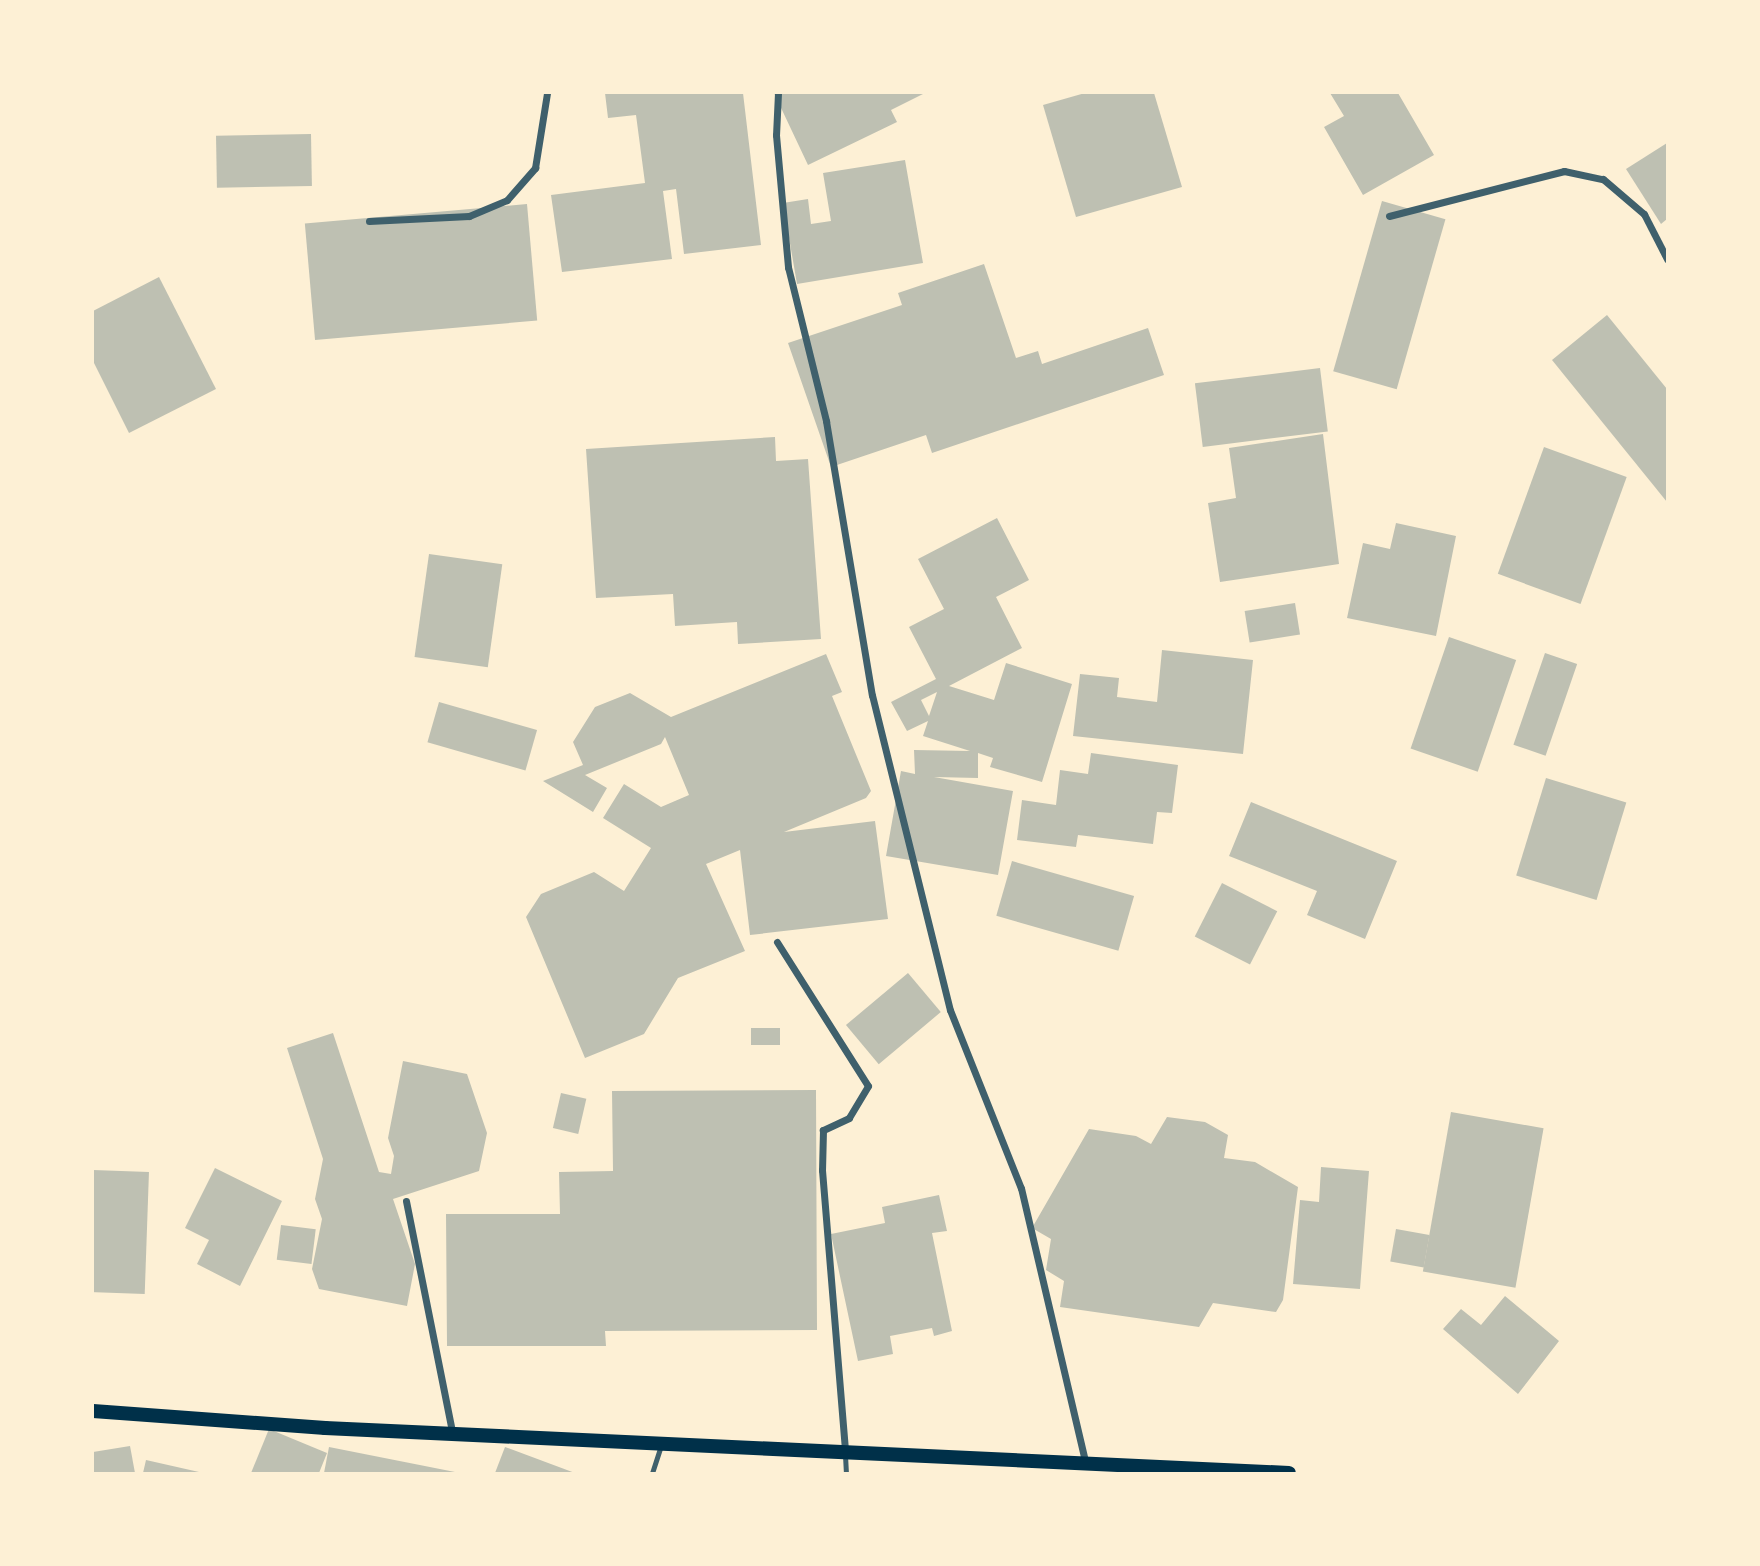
<!DOCTYPE html>
<html>
<head>
<meta charset="utf-8">
<style>
  body { margin:0 }
  #map { position:relative; width:1760px; height:1566px; overflow:hidden; background:#fdf0d5; font-family:Figtree,sans-serif }
  div>[style] { position:absolute }
  [style*='--x'] { left:calc(var(--x)*1px); top:calc(var(--y)*1px); width:calc(var(--w)*1px); rotate:calc(var(--a)*1deg) }
  .building>* { inset:0; background:#bec0b2; transform-origin:0 0 }
  .service>* { height:5px; margin:-2.5px; padding:0 2.5px; transform-origin:2.5px; border-radius:2.5px; background:#3f606c }
  .minor>* { height:7px; margin:-3.5px; padding:0 3.5px; transform-origin:3.5px; border-radius:3.5px; background:#3f606c }
  .secondary>* { height:14px; margin:-7px; padding:0 7px; transform-origin:7px; border-radius:7px; background:#003049 }
  span { translate:-50% -50%; white-space:nowrap; text-align:center; line-height:1.15; -webkit-text-stroke:7px #fdf0d5; paint-order:stroke }
  .frame { position:absolute; inset:0; border:94px solid #fdf0d5; pointer-events:none }
</style>
</head>
<body>
<div id="map">
  <div class="building">
    <i style="clip-path:polygon(605px 93px,743px 93px,761px 245px,684px 254px,676px 189px,663px 191px,672px 259px,562px 272px,551px 195px,645px 183px,636px 115px,608px 118px)"></i>
    <i style="clip-path:polygon(774px 93px,925px 93px,891px 110px,897px 122px,808px 165px)"></i>
    <i style="clip-path:polygon(1085px 93px,1154px 93px,1182px 187px,1076px 217px,1043px 105px)"></i>
    <i style="clip-path:polygon(1330px 93px,1398px 93px,1434px 155px,1363px 195px,1324px 127px,1344px 116px)"></i>
    <i style="left:311px;top:134px;width:52px;height:95px;rotate:89deg"></i>
    <i style="clip-path:polygon(1667px 143px,1667px 219px,1661px 224px,1626px 169px)"></i>
    <i style="clip-path:polygon(905px 160px,923px 263px,797px 284px,783px 203px,808px 199px,811px 224px,831px 221px,823px 173px)"></i>
    <i style="left:1382px;top:201px;width:66px;height:177px;rotate:16deg"></i>
    <i style="left:527px;top:204px;width:117px;height:223px;rotate:85deg"></i>
    <i style="clip-path:polygon(984px 264px,1016px 358px,1038px 351px,1042px 364px,1148px 328px,1164px 375px,932px 453px,926px 435px,831px 467px,788px 343px,902px 305px,898px 293px)"></i>
    <i style="clip-path:polygon(159px 277px,216px 389px,129px 433px,93px 361px,93px 311px)"></i>
    <i style="clip-path:polygon(1607px 315px,1667px 389px,1667px 502px,1552px 360px)"></i>
    <i style="left:1320px;top:368px;width:64px;height:126px;rotate:83deg"></i>
    <i style="clip-path:polygon(1323px 434px,1339px 564px,1220px 582px,1208px 503px,1236px 498px,1229px 448px)"></i>
    <i style="clip-path:polygon(775px 437px,776px 461px,808px 459px,821px 639px,738px 644px,737px 622px,675px 626px,673px 594px,596px 598px,586px 449px)"></i>
    <i style="left:1544px;top:447px;width:88px;height:135px;rotate:20deg"></i>
    <i style="clip-path:polygon(evenodd,997px 518px,1029px 580px,996px 597px,1022px 648px,949px 686px,994px 700px,1006px 663px,1072px 684px,1042px 782px,990px 767px,993px 758px,978px 753px,978px 778px,934px 777px,1013px 791px,998px 875px,886px 856px,901px 771px,915px 774px,914px 750px,970px 751px,923px 736px,928px 721px,907px 731px,891px 702px,936px 679px,909px 627px,944px 609px,918px 559px,997px 518px,937px 692px,929px 716px,921px 700px,937px 692px)"></i>
    <i style="clip-path:polygon(1396px 523px,1456px 536px,1436px 636px,1347px 618px,1363px 543px,1390px 549px)"></i>
    <i style="left:429px;top:554px;width:74px;height:104px;rotate:8deg"></i>
    <i style="left:1295px;top:603px;width:32px;height:51px;rotate:81deg"></i>
    <i style="left:1449px;top:637px;width:71px;height:118px;rotate:19deg"></i>
    <i style="clip-path:polygon(1162px 650px,1253px 660px,1243px 754px,1073px 736px,1080px 674px,1119px 678px,1117px 697px,1157px 702px)"></i>
    <i style="left:1545px;top:653px;width:34px;height:97px;rotate:19deg"></i>
    <i style="clip-path:polygon(826px 654px,842px 692px,832px 696px,871px 791px,866px 798px,784px 832px,875px 821px,888px 919px,750px 935px,740px 850px,706px 864px,745px 951px,678px 978px,644px 1034px,585px 1058px,526px 917px,541px 894px,594px 872px,624px 891px,651px 848px,603px 818px,624px 784px,661px 807px,689px 795px,665px 737px,661px 744px,585px 775px,607px 788px,593px 812px,543px 781px,583px 765px,573px 742px,595px 707px,630px 693px,671px 717px)"></i>
    <i style="left:439px;top:702px;width:102px;height:42px;rotate:16deg"></i>
    <i style="clip-path:polygon(1091px 753px,1178px 765px,1172px 813px,1157px 812px,1153px 844px,1078px 835px,1076px 847px,1017px 840px,1022px 800px,1056px 805px,1060px 770px,1088px 774px)"></i>
    <i style="left:1546px;top:778px;width:84px;height:102px;rotate:17deg"></i>
    <i style="clip-path:polygon(1251px 802px,1397px 861px,1365px 939px,1307px 915px,1317px 891px,1229px 856px)"></i>
    <i style="left:1012px;top:861px;width:127px;height:57px;rotate:16deg"></i>
    <i style="left:1222px;top:883px;width:62px;height:60px;rotate:27deg"></i>
    <i style="left:908px;top:973px;width:51px;height:81px;rotate:50deg"></i>
    <i style="left:751px;top:1028px;width:29px;height:17px"></i>
    <i style="clip-path:polygon(333px 1033px,379px 1172px,391px 1174px,394px 1156px,388px 1138px,403px 1061px,467px 1074px,487px 1133px,479px 1171px,393px 1199px,415px 1264px,407px 1306px,319px 1289px,312px 1269px,322px 1219px,315px 1199px,323px 1159px,287px 1048px)"></i>
    <i style="clip-path:polygon(816px 1090px,817px 1330px,605px 1331px,606px 1346px,447px 1346px,446px 1214px,560px 1214px,559px 1172px,613px 1171px,612px 1091px)"></i>
    <i style="left:561px;top:1093px;width:26px;height:36px;rotate:13deg"></i>
    <i style="left:1451px;top:1112px;width:94px;height:162px;rotate:10deg"></i>
    <i style="clip-path:polygon(1167px 1117px,1205px 1122px,1228px 1135px,1224px 1158px,1255px 1162px,1298px 1187px,1283px 1300px,1276px 1312px,1213px 1303px,1199px 1327px,1060px 1307px,1064px 1281px,1046px 1270px,1051px 1239px,1032px 1228px,1089px 1129px,1136px 1136px,1151px 1144px)"></i>
    <i style="clip-path:polygon(1321px 1167px,1369px 1171px,1360px 1289px,1293px 1284px,1300px 1200px,1319px 1202px)"></i>
    <i style="clip-path:polygon(215px 1168px,282px 1201px,240px 1286px,197px 1264px,209px 1240px,185px 1228px)"></i>
    <i style="left:93px;top:1170px;width:56px;height:122px;rotate:2deg"></i>
    <i style="clip-path:polygon(939px 1195px,947px 1231px,932px 1233px,952px 1331px,934px 1336px,932px 1328px,890px 1336px,893px 1354px,858px 1361px,831px 1234px,885px 1223px,882px 1207px)"></i>
    <i style="left:281px;top:1225px;width:35px;height:35px;rotate:7deg"></i>
    <i style="left:1396px;top:1229px;width:34px;height:33px;rotate:10deg"></i>
    <i style="clip-path:polygon(1505px 1296px,1559px 1341px,1518px 1394px,1443px 1329px,1461px 1309px,1481px 1325px)"></i>
    <i style="clip-path:polygon(269px 1429px,327px 1453px,319px 1473px,251px 1473px)"></i>
    <i style="clip-path:polygon(130px 1446px,135px 1473px,93px 1473px,93px 1452px)"></i>
    <i style="clip-path:polygon(329px 1447px,455px 1472px,455px 1473px,324px 1473px)"></i>
    <i style="clip-path:polygon(505px 1447px,575px 1473px,495px 1473px)"></i>
    <i style="clip-path:polygon(146px 1460px,199px 1472px,199px 1473px,143px 1473px)"></i>
  </div>
  <div class="service">
    <i style="--x:845;--y:1455;--w:18;--a:87"></i>
    <i style="--x:652;--y:1473;--w:28;--a:-72"></i>
  </div>
  <div class="minor">
    <i style="--x:778;--y:93;--w:42;--a:92.7"></i>
    <i style="--x:776;--y:135;--w:133;--a:84.8"></i>
    <i style="--x:788;--y:267;--w:159;--a:76.1"></i>
    <i style="--x:826;--y:421;--w:278;--a:80.5"></i>
    <i style="--x:872;--y:695;--w:325;--a:76.1"></i>
    <i style="--x:950;--y:1010;--w:192;--a:68.3"></i>
    <i style="--x:1021;--y:1188;--w:280;--a:76.8"></i>
    <i style="--x:1389;--y:216;--w:181;--a:-14.4"></i>
    <i style="--x:1564;--y:171;--w:40;--a:12"></i>
    <i style="--x:1603;--y:179;--w:54;--a:40.5"></i>
    <i style="--x:1644;--y:214;--w:51;--a:62.9"></i>
    <i style="--x:369;--y:221;--w:100;--a:-2.9"></i>
    <i style="--x:469;--y:216;--w:41;--a:-22.8"></i>
    <i style="--x:507;--y:200;--w:43;--a:-48.8"></i>
    <i style="--x:535;--y:168;--w:76;--a:-80.9"></i>
    <i style="--x:777;--y:942;--w:170;--a:57.7"></i>
    <i style="--x:868;--y:1086;--w:37;--a:121"></i>
    <i style="--x:849;--y:1118;--w:29;--a:155"></i>
    <i style="--x:823;--y:1130;--w:40;--a:91.4"></i>
    <i style="--x:822;--y:1170;--w:281;--a:85.3"></i>
    <i style="--x:406;--y:1201;--w:235;--a:78.7"></i>
  </div>
  <div class="secondary">
    <i style="--x:93;--y:1411;--w:233;--a:4.2"></i>
    <i style="--x:325;--y:1428;--w:965;--a:2.67"></i>
  </div>
  <div class="frame"></div>
</div>
</body>
</html>
